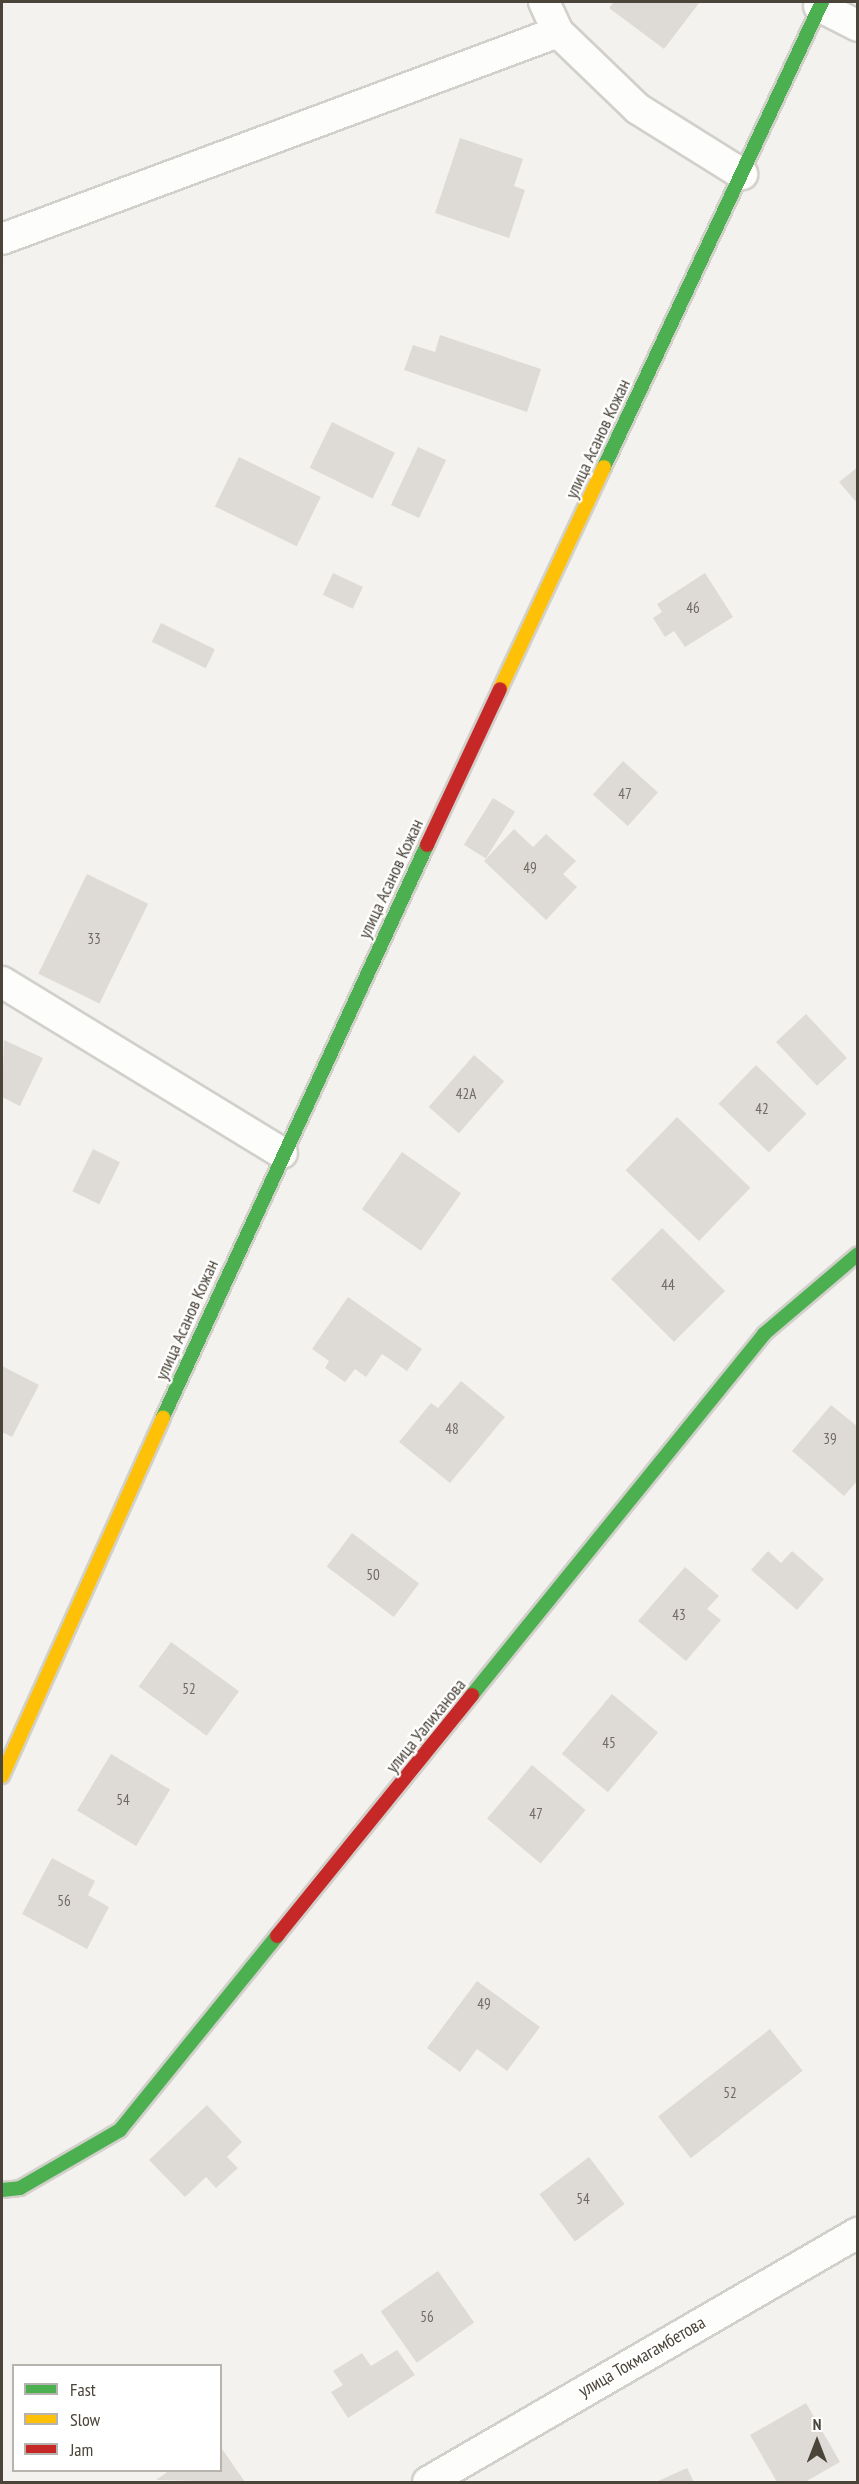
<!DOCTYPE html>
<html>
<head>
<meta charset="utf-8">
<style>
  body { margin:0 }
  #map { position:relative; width:859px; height:2484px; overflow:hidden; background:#f4f2ee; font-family:"PT Sans Narrow",sans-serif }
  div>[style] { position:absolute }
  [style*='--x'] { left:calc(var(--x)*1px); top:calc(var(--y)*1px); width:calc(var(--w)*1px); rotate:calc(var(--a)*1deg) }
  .building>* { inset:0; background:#dedbd6; transform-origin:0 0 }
  .roads { filter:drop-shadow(2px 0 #d2d0cb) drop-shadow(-2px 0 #d2d0cb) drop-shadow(0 2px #d2d0cb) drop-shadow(0 -2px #d2d0cb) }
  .street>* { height:30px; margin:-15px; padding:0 15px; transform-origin:15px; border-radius:15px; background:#fdfdfc }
  .fast>* { height:14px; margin:-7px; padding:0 7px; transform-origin:7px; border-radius:7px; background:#4caf50 }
  .slow>* { height:14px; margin:-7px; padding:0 7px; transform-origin:7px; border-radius:7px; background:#ffc107 }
  .jam>* { height:14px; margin:-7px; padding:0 7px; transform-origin:7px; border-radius:7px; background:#c62828 }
  span { translate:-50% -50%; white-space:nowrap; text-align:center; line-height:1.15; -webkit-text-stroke:4.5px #fff; paint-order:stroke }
  .number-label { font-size:15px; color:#706a61 }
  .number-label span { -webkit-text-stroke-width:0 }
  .street-label { font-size:18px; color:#4b4439 }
  .frame { position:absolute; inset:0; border:3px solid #4b4439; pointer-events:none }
  .legend { position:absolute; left:12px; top:2364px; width:210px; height:108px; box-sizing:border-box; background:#fff; border:2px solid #b7b4b0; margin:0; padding:8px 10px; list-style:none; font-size:18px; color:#4b4439 }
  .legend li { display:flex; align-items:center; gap:12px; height:30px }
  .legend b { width:30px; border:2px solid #b7b4b0 }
  .north { position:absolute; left:787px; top:2412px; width:60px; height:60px; -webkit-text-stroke:4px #fff; paint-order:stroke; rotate:0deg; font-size:16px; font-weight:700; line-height:24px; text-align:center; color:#4b4439 }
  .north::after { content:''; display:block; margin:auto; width:21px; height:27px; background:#4b4439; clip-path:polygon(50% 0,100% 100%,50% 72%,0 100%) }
</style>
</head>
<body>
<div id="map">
  <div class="building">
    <i style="clip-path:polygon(614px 2px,698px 2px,699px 3px,664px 49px,609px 8px)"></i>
    <i style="clip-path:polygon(460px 138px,523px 159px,514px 186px,525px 190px,509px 238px,435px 213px)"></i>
    <i style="clip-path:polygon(440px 335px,541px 369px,527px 412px,404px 370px,413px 345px,435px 352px)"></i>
    <i style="left:332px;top:422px;width:70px;height:51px;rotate:26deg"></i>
    <i style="left:418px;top:447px;width:31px;height:64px;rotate:25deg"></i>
    <i style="left:239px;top:457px;width:91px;height:55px;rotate:26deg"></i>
    <i style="clip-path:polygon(858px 467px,858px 504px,839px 482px)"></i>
    <i style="left:333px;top:573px;width:33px;height:24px;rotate:25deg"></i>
    <i style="clip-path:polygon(705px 573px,733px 617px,685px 647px,674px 631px,665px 637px,653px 618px,662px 612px,657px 604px)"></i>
    <i style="left:161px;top:623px;width:60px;height:21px;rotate:26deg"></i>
    <i style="left:623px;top:761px;width:47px;height:45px;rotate:42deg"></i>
    <i style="left:493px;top:798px;width:26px;height:55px;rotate:32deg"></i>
    <i style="clip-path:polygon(514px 829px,533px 847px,546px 834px,576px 861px,563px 874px,577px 887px,546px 920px,484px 861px)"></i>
    <i style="left:87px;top:874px;width:68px;height:111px;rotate:26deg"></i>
    <i style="left:806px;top:1014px;width:60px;height:41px;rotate:47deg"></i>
    <i style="clip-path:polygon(4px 1040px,43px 1058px,20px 1106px,2px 1097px)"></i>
    <i style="left:474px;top:1055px;width:40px;height:69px;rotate:41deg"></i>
    <i style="left:756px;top:1065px;width:70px;height:54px;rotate:44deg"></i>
    <i style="left:677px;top:1117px;width:102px;height:74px;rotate:44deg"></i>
    <i style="left:93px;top:1149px;width:30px;height:47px;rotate:26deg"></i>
    <i style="left:402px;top:1152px;width:72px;height:70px;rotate:35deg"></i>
    <i style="left:662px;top:1228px;width:89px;height:72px;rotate:45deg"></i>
    <i style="clip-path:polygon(348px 1297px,422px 1349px,407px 1371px,382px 1354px,366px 1377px,355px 1369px,345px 1382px,325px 1368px,329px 1361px,312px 1349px)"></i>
    <i style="clip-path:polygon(2px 1366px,39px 1385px,12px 1437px,2px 1432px)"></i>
    <i style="clip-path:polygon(461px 1381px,505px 1417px,450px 1483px,399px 1442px,431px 1403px,438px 1408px)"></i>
    <i style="clip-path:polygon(831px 1405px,858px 1427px,858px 1480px,844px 1496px,792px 1451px)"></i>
    <i style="left:352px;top:1533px;width:84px;height:42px;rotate:37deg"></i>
    <i style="clip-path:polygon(768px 1551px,781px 1563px,792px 1551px,824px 1579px,797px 1610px,751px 1570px)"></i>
    <i style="clip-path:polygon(685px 1567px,719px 1596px,707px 1609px,721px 1620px,686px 1661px,638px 1621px)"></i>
    <i style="left:171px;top:1642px;width:84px;height:55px;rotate:36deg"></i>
    <i style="left:612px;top:1694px;width:60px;height:78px;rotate:40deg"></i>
    <i style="left:111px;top:1754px;width:69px;height:66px;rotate:31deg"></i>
    <i style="left:532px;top:1765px;width:70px;height:70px;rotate:40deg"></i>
    <i style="clip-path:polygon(52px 1858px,95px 1881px,88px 1895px,109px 1907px,87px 1949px,22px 1914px)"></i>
    <i style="clip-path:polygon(477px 1981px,540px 2027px,507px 2071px,477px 2049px,460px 2072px,427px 2048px)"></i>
    <i style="left:770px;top:2029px;width:53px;height:142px;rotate:52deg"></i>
    <i style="clip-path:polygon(207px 2105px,242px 2142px,227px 2157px,238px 2168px,216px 2188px,206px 2177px,185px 2197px,149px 2160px)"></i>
    <i style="left:589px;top:2157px;width:59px;height:62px;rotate:53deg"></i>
    <i style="left:438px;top:2271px;width:63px;height:70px;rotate:55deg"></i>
    <i style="clip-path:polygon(397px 2350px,415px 2375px,348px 2418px,331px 2392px,343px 2385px,333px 2371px,362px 2353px,371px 2366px)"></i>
    <i style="clip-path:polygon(806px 2403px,840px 2462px,805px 2482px,777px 2482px,750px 2435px)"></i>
    <i style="clip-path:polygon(220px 2446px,245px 2482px,156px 2480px,170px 2470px,220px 2470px)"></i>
    <i style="clip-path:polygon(687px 2468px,694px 2482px,656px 2482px)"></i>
  </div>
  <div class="roads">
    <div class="street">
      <i style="--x:544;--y:2;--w:33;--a:65"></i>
      <i style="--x:558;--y:32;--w:111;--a:43.9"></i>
      <i style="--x:638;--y:109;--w:123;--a:32"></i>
      <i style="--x:819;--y:6;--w:44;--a:27.1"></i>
      <i style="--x:2;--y:239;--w:593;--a:-20.42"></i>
      <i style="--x:2;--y:982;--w:328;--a:31.4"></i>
      <i style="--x:428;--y:2482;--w:497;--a:-30.1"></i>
    </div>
    <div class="fast">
      <i style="--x:604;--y:467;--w:514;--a:-64.88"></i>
      <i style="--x:163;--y:1417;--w:630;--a:-65.22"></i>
      <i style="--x:472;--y:1695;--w:464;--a:-51"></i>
      <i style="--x:764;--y:1334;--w:123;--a:-40.4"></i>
      <i style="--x:2;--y:2190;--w:18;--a:-6"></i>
      <i style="--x:20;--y:2188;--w:116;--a:-30.1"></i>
      <i style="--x:120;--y:2130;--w:250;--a:-51"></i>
    </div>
    <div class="slow">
      <i style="--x:500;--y:689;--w:245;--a:-64.9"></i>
      <i style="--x:2;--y:1776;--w:393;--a:-65.8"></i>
    </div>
    <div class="jam">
      <i style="--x:427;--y:845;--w:172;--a:-64.9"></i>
      <i style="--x:277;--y:1936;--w:310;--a:-51"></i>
    </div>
  </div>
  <div class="number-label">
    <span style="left:693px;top:608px">46</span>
    <span style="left:625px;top:794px">47</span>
    <span style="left:530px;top:868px">49</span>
    <span style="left:94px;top:939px">33</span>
    <span style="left:466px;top:1094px">42А</span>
    <span style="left:762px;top:1109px">42</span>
    <span style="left:668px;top:1285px">44</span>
    <span style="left:452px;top:1429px">48</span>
    <span style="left:830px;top:1439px">39</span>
    <span style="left:373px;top:1575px">50</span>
    <span style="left:679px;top:1615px">43</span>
    <span style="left:189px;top:1689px">52</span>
    <span style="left:609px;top:1743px">45</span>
    <span style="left:123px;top:1800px">54</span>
    <span style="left:536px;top:1814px">47</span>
    <span style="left:64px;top:1901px">56</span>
    <span style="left:484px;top:2004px">49</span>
    <span style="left:730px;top:2093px">52</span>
    <span style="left:583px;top:2199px">54</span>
    <span style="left:427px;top:2317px">56</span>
  </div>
  <div class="street-label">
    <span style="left:598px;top:439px;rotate:-65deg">улица Асанов Кожан</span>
    <span style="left:391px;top:879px;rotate:-65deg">улица Асанов Кожан</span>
    <span style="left:187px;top:1320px;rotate:-66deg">улица Асанов Кожан</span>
    <span style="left:426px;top:1726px;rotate:-51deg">улица Уалиханова</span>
    <span style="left:642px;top:2357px;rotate:-30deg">улица Токмагамбетова</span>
  </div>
  <div class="frame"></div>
  <ul class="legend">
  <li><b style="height:8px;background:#4caf50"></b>Fast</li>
  <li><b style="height:8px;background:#ffc107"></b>Slow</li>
  <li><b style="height:8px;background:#c62828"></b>Jam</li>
  </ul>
  <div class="north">N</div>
</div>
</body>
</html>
